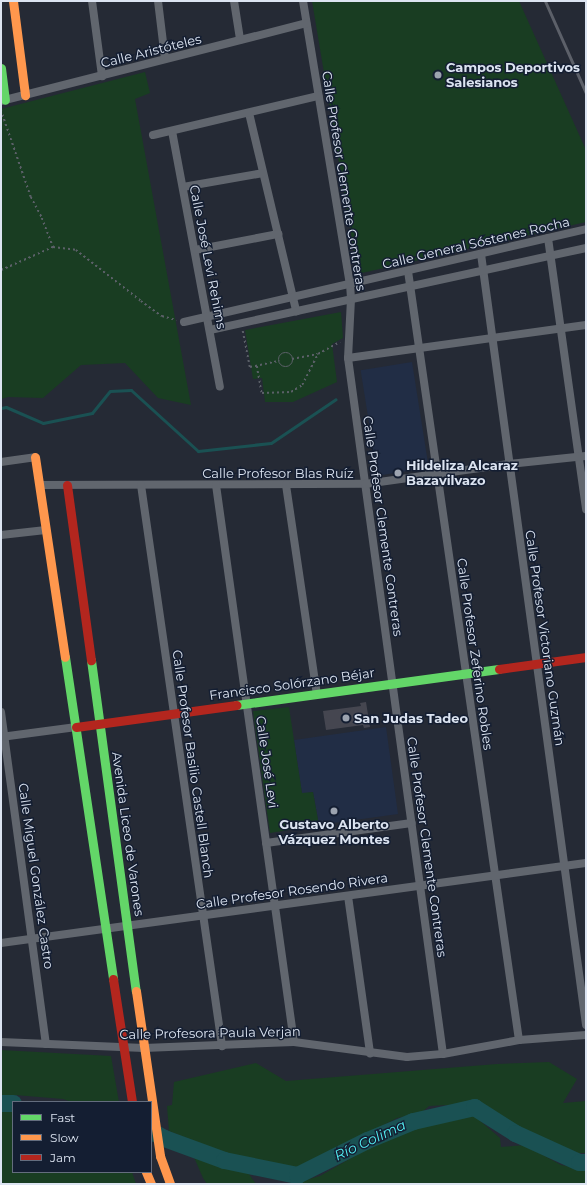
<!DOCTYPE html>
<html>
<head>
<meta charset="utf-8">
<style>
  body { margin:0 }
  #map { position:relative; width:587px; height:1185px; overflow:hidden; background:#252a35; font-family:Montserrat,sans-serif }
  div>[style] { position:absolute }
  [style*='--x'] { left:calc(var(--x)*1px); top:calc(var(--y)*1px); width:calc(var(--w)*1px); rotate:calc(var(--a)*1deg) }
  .built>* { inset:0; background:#212d45; transform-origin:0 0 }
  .green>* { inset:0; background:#193d22 }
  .stream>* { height:3px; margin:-1.5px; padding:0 1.5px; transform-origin:1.5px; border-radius:1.5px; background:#1a5153 }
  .river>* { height:17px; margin:-8.5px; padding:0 8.5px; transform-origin:8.5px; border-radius:8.5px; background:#1a5153 }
  .building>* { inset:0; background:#454650 }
  .path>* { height:1.5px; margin-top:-0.75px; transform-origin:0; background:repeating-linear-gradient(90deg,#5b6068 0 2px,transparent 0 5px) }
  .path>.ring { margin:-0.75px; padding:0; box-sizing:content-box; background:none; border:1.5px solid #5b6068; border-radius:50% }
  .street>* { height:8px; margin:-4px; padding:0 4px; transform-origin:4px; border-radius:4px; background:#61666e }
  .fast>* { height:9px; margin:-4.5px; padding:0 4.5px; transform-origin:4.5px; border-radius:4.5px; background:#63d668 }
  .slow>* { height:9px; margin:-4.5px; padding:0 4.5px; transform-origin:4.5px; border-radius:4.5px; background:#ff974d }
  .jam>* { height:9px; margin:-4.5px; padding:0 4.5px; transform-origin:4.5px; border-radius:4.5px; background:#b3261e }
  .rail>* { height:3px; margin:-1.5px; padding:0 1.5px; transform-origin:1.5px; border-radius:1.5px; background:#5c6069 }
  .dots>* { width:11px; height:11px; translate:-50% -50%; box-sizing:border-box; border:2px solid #141e32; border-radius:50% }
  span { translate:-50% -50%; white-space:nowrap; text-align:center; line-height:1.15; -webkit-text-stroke:3px #141e32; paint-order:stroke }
  .street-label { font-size:13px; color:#dce4f1 }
  .poi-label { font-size:13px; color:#dce4f1; font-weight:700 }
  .left { translate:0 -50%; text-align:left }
  .water-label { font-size:14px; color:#53f0f4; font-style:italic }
  .frame { position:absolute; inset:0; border:2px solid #dce4f1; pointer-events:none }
  .legend { position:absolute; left:12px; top:1101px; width:140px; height:72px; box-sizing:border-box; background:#141e32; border:1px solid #646d7e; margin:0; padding:5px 7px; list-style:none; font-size:12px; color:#dce4f1 }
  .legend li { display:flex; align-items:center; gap:8px; height:20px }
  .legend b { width:20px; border:1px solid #646d7e }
</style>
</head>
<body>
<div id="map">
  <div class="built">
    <i style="left:412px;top:362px;width:107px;height:52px;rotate:81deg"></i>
    <i style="clip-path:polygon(386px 727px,398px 814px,319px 825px,313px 792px,302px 794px,294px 740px)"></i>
  </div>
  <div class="green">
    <i style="clip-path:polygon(312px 1px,519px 1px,586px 150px,586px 222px,362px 273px,357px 270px)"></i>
    <i style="clip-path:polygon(145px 72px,150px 93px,135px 99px,191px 405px,158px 398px,125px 363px,81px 365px,43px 398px,8px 397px,1px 399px,1px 109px)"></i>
    <i style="clip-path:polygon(341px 312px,343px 338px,332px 344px,337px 382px,293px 402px,265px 402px,262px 378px,253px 379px,245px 330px)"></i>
    <i style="clip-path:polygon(289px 707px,302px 793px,313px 792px,319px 825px,270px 833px,253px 711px)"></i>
    <i style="clip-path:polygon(1px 1050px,111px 1056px,119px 1102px,72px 1102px,63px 1099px,15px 1095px,1px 1097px)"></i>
    <i style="clip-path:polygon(549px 1062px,577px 1079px,563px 1103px,586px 1101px,586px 1153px,578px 1153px,543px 1139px,471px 1101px,467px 1104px,429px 1106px,421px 1113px,397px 1118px,299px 1169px,232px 1156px,169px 1131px,167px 1106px,172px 1105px,174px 1082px,256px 1063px,286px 1081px,497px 1064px)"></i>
    <i style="clip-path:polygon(5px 1108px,13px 1109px,13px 1172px,132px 1172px,136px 1184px,1px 1184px,1px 1109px)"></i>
    <i style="clip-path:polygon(471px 1113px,500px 1138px,501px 1147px,525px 1145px,561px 1165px,586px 1170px,586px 1184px,291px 1184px,320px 1176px,379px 1142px,413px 1126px)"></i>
    <i style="clip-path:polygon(193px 1155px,244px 1167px,256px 1184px,207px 1184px,203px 1178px)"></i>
  </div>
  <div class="stream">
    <i style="--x:1;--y:408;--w:5;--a:-11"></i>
    <i style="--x:6;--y:407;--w:40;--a:23.4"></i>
    <i style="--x:43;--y:423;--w:50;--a:-11.5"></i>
    <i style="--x:92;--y:413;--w:28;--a:-51"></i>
    <i style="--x:110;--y:391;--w:21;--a:-3"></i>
    <i style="--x:131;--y:390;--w:91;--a:42.3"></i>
    <i style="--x:198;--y:451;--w:73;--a:-6.3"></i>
    <i style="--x:271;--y:443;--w:78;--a:-34.1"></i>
  </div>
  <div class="river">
    <i style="--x:1;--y:1103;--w:12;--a:0"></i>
    <i style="--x:151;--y:1131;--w:15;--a:28"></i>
    <i style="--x:164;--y:1138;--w:64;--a:20.1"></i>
    <i style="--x:224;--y:1160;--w:75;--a:11.6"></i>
    <i style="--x:297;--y:1175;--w:78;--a:-26.6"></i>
    <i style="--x:367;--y:1140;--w:50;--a:-22.4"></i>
    <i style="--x:413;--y:1121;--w:63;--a:-12.9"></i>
    <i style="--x:474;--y:1107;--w:49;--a:32.4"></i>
    <i style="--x:515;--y:1133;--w:70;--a:24.4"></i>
    <i style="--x:579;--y:1162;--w:7;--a:0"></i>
  </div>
  <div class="building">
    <i style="clip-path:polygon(366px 702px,370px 727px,364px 728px,363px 725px,326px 730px,323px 711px,361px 706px,360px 703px)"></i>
  </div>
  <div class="path">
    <i style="--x:1;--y:110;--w:92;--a:71"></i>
    <i style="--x:31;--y:197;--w:24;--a:62"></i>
    <i style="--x:42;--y:218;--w:31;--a:69"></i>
    <i style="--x:1;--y:270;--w:57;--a:-23.9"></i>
    <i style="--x:53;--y:247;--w:23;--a:7"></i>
    <i style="--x:76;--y:250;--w:83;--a:38.1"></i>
    <i style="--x:141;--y:301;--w:26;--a:36"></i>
    <i style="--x:162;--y:316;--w:15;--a:16"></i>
    <i style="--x:243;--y:331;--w:37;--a:79"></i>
    <i style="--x:250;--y:367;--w:30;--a:-12"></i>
    <i class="ring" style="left:279px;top:353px;width:12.5px;height:12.5px"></i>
    <i style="--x:292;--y:359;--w:26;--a:-11"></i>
    <i style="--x:257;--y:366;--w:27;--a:80"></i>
    <i style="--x:262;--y:393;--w:29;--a:-2"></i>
    <i style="--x:291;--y:392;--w:13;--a:-32"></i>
    <i style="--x:302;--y:385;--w:35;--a:-63"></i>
    <i style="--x:318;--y:354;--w:25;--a:-29"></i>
  </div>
  <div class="street">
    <i style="--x:92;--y:1;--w:76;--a:82.4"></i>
    <i style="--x:158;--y:1;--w:58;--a:83.1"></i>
    <i style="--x:234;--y:1;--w:39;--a:81"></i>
    <i style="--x:303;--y:1;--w:287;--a:80.6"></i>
    <i style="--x:350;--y:284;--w:15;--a:86"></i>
    <i style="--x:351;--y:299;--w:59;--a:92.9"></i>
    <i style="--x:348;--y:358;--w:702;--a:82.23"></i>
    <i style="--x:1;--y:101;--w:315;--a:-14.3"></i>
    <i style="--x:249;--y:113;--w:204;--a:76.6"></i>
    <i style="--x:172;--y:131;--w:260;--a:79.4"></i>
    <i style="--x:153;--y:135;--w:170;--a:-13.3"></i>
    <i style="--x:183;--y:187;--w:81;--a:-9.9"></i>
    <i style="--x:548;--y:238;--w:274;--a:82"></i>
    <i style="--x:195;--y:250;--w:85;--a:-10.9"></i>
    <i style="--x:481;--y:254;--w:778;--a:82.24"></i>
    <i style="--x:408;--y:271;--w:777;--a:81.79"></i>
    <i style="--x:184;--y:322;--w:413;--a:-13"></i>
    <i style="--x:210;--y:330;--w:385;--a:-12.3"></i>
    <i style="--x:348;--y:358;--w:240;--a:-7.9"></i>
    <i style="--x:1;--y:462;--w:34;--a:-8"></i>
    <i style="--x:40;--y:485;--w:325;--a:-0.2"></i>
    <i style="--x:365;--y:484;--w:145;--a:-7.9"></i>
    <i style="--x:509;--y:464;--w:77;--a:-5.9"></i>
    <i style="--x:141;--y:485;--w:567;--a:81.78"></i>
    <i style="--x:216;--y:485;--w:562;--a:82.03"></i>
    <i style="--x:286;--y:485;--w:211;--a:81.6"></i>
    <i style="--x:1;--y:535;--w:45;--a:-6.3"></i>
    <i style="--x:1;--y:712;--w:335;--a:82.3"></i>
    <i style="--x:1;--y:737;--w:76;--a:-7.6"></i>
    <i style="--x:266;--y:843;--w:147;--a:-7.8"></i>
    <i style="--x:348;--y:896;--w:159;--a:82"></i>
    <i style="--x:1;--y:943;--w:590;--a:-7.79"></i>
    <i style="--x:1;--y:1042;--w:143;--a:2.4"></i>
    <i style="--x:144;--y:1048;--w:150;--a:-2.3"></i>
    <i style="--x:294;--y:1042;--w:114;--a:7.6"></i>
    <i style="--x:407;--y:1057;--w:36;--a:-5"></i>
    <i style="--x:443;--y:1054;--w:77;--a:-10.4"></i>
    <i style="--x:519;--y:1040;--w:67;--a:-4.3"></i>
  </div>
  <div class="fast">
    <i style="--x:1;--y:68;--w:32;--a:83"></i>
    <i style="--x:65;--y:657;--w:326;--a:81.5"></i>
    <i style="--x:91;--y:660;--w:334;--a:82.3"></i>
    <i style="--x:236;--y:705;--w:265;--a:-7.8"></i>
  </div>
  <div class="slow">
    <i style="--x:13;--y:1;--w:95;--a:82.7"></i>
    <i style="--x:35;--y:457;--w:202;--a:81.5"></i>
    <i style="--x:136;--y:991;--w:167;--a:81.7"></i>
    <i style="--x:160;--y:1156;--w:30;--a:70"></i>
    <i style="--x:146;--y:1172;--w:13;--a:67"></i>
  </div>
  <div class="jam">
    <i style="--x:67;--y:485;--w:177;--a:82.2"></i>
    <i style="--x:499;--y:669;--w:88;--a:-7.9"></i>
    <i style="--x:76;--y:727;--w:162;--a:-7.8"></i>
    <i style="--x:113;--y:979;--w:124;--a:81.2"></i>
  </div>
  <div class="rail">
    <i style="--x:545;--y:1;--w:101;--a:66"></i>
  </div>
  <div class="dots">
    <i style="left:438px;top:75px;background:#9ca3af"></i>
    <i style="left:398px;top:473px;background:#9ca3af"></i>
    <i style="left:346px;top:718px;background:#9ca3af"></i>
    <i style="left:334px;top:811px;background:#9ca3af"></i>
  </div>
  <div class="street-label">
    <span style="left:151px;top:51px;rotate:-14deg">Calle Aristóteles</span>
    <span style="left:344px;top:181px;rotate:81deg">Calle Profesor Clemente Contreras</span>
    <span style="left:476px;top:243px;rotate:-13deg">Calle General Sóstenes Rocha</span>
    <span style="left:208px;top:257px;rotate:79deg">Calle José Levi Rehims</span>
    <span style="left:278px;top:473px">Calle Profesor Blas Ruíz</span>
    <span style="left:383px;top:526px;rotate:82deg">Calle Profesor Clemente Contreras</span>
    <span style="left:545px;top:638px;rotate:82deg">Calle Profesor Victoriano Guzmán</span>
    <span style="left:475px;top:654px;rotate:82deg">Calle Profesor Zeferino Robles</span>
    <span style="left:292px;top:684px;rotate:-8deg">Francisco Solórzano Béjar</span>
    <span style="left:267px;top:762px;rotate:82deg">Calle José Levi</span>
    <span style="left:193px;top:764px;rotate:82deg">Calle Profesor Basilio Castell Blanch</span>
    <span style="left:128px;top:834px;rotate:82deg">Avenida Liceo de Varones</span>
    <span style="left:427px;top:847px;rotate:82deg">Calle Profesor Clemente Contreras</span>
    <span style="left:36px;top:876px;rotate:82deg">Calle Miguel González Castro</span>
    <span style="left:292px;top:891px;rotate:-8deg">Calle Profesor Rosendo Rivera</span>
    <span style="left:210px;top:1033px;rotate:-1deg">Calle Profesora Paula Verjan</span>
  </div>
  <div class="poi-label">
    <span class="left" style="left:446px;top:75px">Campos Deportivos<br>Salesianos</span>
    <span class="left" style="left:406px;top:473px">Hildeliza Alcaraz<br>Bazavilvazo</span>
    <span class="left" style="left:354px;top:718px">San Judas Tadeo</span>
    <span style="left:334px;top:832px">Gustavo Alberto<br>Vázquez Montes</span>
  </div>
  <div class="water-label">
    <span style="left:370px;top:1140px;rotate:-25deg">Río Colima</span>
  </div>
  <div class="frame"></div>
  <ul class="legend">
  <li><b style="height:5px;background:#63d668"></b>Fast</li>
  <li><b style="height:5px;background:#ff974d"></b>Slow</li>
  <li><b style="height:5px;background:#b3261e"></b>Jam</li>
  </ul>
</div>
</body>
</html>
